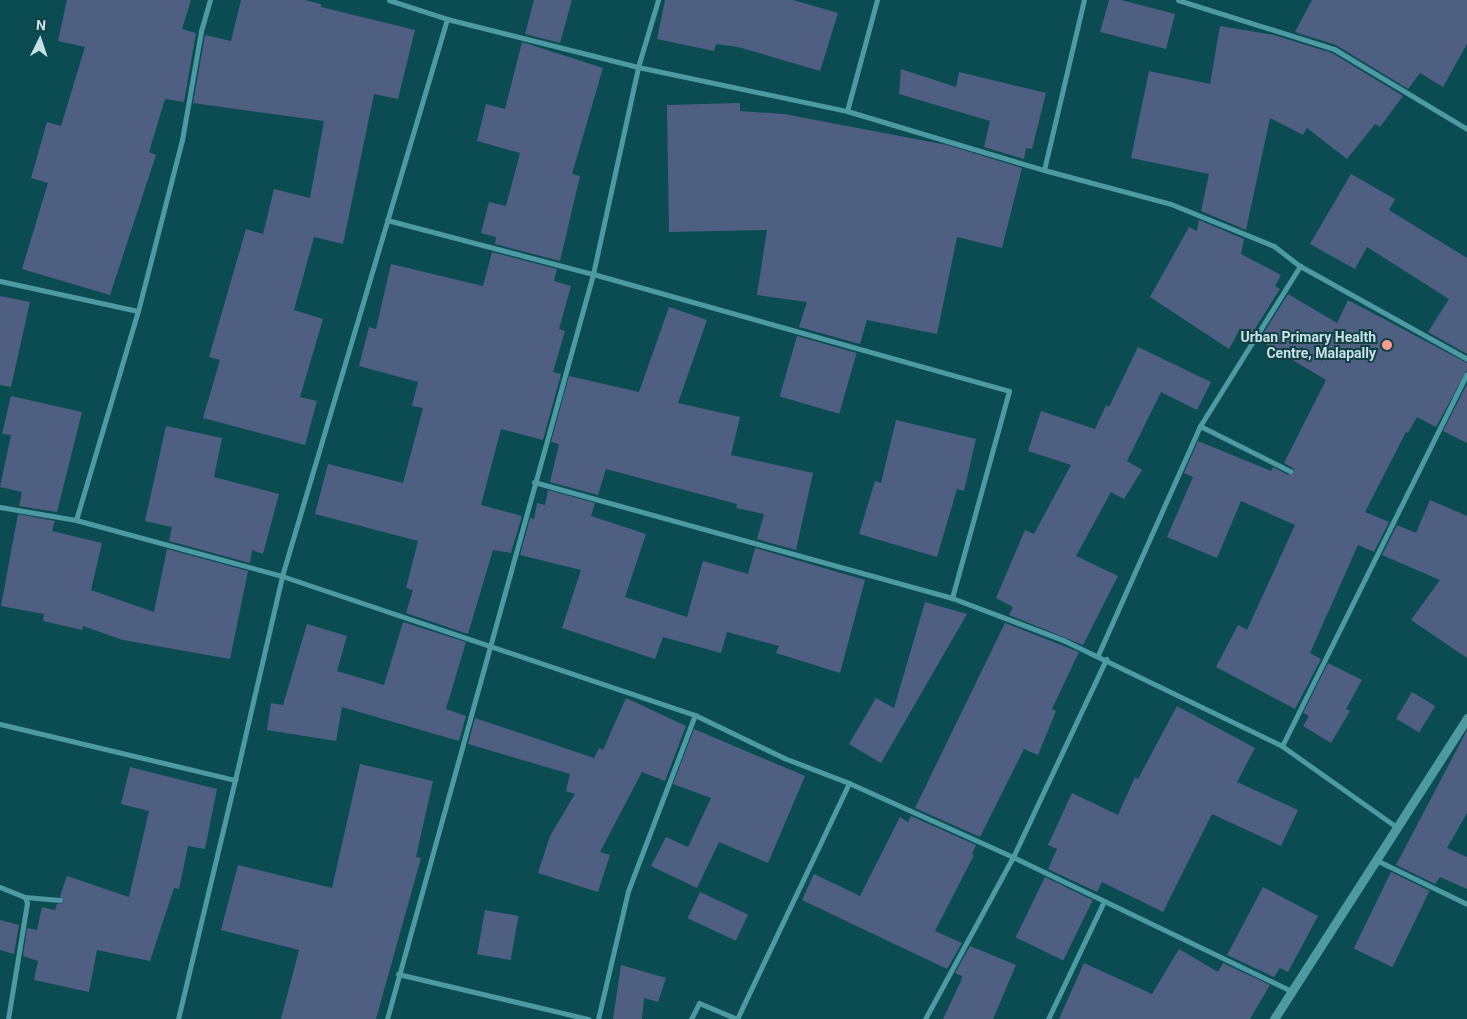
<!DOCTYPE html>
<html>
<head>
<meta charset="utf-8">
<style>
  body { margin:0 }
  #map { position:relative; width:1467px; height:1019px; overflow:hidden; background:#0b4c52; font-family:Roboto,sans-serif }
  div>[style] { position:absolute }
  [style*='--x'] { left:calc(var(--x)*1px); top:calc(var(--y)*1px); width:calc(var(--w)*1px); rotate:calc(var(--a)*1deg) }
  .building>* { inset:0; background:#4e5f82; transform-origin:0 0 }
  .minor>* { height:5px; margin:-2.5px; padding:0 2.5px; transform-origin:2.5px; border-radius:2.5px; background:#4d9aa3 }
  .tertiary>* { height:9px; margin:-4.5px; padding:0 4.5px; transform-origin:4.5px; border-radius:4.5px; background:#4d9aa3 }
  .dots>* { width:14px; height:14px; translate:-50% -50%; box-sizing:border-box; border:2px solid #124044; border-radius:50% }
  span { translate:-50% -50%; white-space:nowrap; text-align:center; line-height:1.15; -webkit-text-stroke:4px #124044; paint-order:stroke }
  .poi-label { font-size:14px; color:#c6e2e6; font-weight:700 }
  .right { translate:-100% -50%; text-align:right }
  .north { position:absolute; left:15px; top:15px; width:50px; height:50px; -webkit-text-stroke:4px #124044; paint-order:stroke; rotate:4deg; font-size:14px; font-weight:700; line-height:20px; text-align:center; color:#c6e2e6 }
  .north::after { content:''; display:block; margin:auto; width:18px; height:22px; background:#c6e2e6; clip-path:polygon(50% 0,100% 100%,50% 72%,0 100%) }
</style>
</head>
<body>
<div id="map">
  <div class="building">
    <i style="clip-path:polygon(67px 0,191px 0,182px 29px,196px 33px,184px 102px,165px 99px,149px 152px,156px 155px,110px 295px,22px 269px,48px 183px,31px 178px,47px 122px,61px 126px,85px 47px,58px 41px)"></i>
    <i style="clip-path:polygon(241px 0,305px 0,321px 4px,321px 7px,415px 30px,398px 99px,374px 94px,343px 244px,314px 237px,294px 310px,323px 319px,300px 397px,317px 401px,305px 445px,203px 418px,220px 360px,209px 357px,246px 229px,263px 234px,274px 189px,310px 198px,324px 121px,193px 103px,205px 35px,231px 41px)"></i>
    <i style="clip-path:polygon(534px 0,572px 0,560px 43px,525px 34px)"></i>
    <i style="clip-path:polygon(665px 0,793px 0,838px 13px,820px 71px,738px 47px,716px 44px,714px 51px,657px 39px)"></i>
    <i style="clip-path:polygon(1109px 0,1121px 0,1175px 14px,1166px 49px,1100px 32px)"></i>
    <i style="clip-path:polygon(1312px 0,1467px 0,1467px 44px,1443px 87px,1420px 73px,1408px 89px,1336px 45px,1295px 32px)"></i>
    <i style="clip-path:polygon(1220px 26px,1274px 35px,1332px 53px,1403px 96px,1380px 127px,1375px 124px,1347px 159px,1307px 128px,1303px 135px,1270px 118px,1246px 230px,1201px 211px,1209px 174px,1131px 158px,1149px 71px,1210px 84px)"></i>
    <i style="clip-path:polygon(522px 42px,603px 68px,572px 174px,580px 176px,560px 261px,495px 244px,496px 237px,481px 233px,489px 202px,506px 206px,520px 153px,477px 141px,486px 104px,505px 109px)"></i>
    <i style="clip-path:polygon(901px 69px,956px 87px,959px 72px,1046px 93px,1032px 149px,1026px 148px,1024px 159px,984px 147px,990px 121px,899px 94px)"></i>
    <i style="clip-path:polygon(740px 103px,740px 111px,784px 114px,947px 145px,1022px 168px,1002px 248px,957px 237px,937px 334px,867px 320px,860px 344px,799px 327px,807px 302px,757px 295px,767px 230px,669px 232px,667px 105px)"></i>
    <i style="clip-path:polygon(1351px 174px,1395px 199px,1389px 210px,1467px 258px,1467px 354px,1428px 332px,1449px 299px,1367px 247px,1355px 269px,1310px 244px)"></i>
    <i style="clip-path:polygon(1199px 220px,1244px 239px,1241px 254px,1281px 275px,1275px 286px,1280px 289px,1251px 335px,1240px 329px,1229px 349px,1150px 297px,1189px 227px,1197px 231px)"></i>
    <i style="clip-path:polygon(492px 252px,557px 269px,554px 281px,571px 286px,559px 329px,565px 331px,553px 372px,561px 374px,543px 440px,501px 429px,481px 505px,522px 516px,511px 553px,493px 550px,468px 634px,406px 613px,413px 590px,406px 588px,418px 541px,315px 514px,328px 464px,403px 483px,423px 408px,412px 406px,418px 382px,359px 366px,369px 327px,376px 329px,391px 264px,483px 286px)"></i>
    <i style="clip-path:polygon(1288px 294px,1337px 323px,1348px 300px,1467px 363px,1467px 370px,1436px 427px,1417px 417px,1408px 433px,1406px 432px,1365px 512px,1389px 522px,1374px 552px,1358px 545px,1310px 653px,1321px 659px,1295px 709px,1216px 667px,1238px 625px,1247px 630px,1295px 525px,1241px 501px,1217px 558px,1167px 537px,1193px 477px,1184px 473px,1198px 441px,1271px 471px,1273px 467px,1288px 475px,1294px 472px,1293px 468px,1284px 463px,1326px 380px,1259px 340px)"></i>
    <i style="clip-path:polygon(0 296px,30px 302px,11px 387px,0 385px)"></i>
    <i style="clip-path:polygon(669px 307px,707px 320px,678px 403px,740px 417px,731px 455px,813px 473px,796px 550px,757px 539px,764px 514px,736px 508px,737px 504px,606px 469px,598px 495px,550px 482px,559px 444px,551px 442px,569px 376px,639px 392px)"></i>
    <i style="left:797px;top:336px;width:62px;height:63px;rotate:16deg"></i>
    <i style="clip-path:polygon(1138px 347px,1211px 382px,1197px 410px,1161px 392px,1127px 461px,1142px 470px,1124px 499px,1111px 492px,1076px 556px,1118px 576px,1083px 645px,1009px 615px,1013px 607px,996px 598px,1025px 530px,1034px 534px,1071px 465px,1028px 451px,1041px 411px,1095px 429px,1106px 405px,1109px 407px)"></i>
    <i style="clip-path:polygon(1467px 384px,1467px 443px,1443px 431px)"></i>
    <i style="clip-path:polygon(11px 396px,82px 412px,57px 512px,19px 506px,22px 492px,0 487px,11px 435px,2px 434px)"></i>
    <i style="clip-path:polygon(896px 420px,976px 439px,964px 491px,957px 489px,937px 557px,859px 534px,875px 481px,881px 483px)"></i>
    <i style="clip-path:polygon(166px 426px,222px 438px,214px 477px,279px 494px,263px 554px,252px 550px,250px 563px,169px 541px,172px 527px,145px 521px)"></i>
    <i style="clip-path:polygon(548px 490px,595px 503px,591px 516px,646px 534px,625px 597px,687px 617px,703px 561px,748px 574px,755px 548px,865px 580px,840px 673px,776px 653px,779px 646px,727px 632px,721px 653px,663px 637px,655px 659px,562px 628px,581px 570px,520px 555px,530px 518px,534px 519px,537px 503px,545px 505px)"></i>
    <i style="clip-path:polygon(1430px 500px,1467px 516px,1467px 658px,1411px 620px,1440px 580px,1382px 555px,1397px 525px,1416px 533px)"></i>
    <i style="clip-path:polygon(18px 514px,55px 521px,52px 531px,102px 543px,91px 590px,154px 612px,167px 549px,248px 571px,230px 659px,123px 640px,83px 626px,82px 630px,43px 621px,44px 614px,1px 606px)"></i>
    <i style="clip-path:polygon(925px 602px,967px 614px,881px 763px,849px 744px,876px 698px,894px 708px)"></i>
    <i style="clip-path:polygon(403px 622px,466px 642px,446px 709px,466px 716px,459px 741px,342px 707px,336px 741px,267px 730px,271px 703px,283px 705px,307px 624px,347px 636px,337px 671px,384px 685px)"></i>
    <i style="clip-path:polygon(1005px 623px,1079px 652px,1052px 709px,1056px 711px,1038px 755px,1024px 749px,980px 837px,915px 808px)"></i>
    <i style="clip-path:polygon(1328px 663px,1362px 680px,1346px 709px,1350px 711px,1331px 743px,1303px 726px,1309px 716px,1303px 713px)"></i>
    <i style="left:1412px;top:692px;width:27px;height:31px;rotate:31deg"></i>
    <i style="clip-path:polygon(626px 698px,686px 726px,665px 781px,642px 772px,600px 852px,610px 855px,598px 892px,538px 873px,550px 836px,575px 794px,566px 791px,570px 774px,468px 744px,475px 718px,594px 758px,599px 748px,603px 750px)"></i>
    <i style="clip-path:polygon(1177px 706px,1255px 748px,1237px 782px,1298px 810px,1281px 846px,1212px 814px,1163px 912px,1102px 882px,1097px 892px,1048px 869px,1057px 849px,1048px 845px,1072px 793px,1118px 815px,1135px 777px,1138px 779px)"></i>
    <i style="clip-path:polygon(694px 729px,805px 776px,768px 863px,719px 842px,697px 888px,651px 866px,666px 837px,688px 847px,711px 798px,673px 784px)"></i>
    <i style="clip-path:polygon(1467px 730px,1467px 813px,1447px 848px,1467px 857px,1467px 889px,1440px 877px,1435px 884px,1396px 865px)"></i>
    <i style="clip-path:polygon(360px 764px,433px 781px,416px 857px,421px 858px,376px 1019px,281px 1019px,299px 950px,221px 930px,238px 865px,332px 888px)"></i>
    <i style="clip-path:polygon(130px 767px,217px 789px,205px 849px,188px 846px,179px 889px,174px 888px,150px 961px,97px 950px,89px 992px,34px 980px,38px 961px,23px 956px,27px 928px,37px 930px,42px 907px,55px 910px,57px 904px,63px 903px,60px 896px,67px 876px,129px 897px,149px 811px,121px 804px)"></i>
    <i style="clip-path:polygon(911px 816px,976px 845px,972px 854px,974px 855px,935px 931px,962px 943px,947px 969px,802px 900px,814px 874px,860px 896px,900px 817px,908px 822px)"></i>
    <i style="left:1391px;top:872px;width:43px;height:85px;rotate:26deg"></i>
    <i style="left:1045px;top:877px;width:53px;height:67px;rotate:26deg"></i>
    <i style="clip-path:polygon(1263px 887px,1318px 916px,1288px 972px,1280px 968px,1274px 977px,1227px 955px)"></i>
    <i style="left:700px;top:892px;width:53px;height:29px;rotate:25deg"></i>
    <i style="left:485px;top:910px;width:34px;height:45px;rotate:10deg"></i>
    <i style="clip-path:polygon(0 920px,19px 925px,14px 954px,0 950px)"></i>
    <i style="clip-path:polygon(970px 946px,1016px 965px,993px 1019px,943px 1019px,961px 981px,962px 976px,955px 973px)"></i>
    <i style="clip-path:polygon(1179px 949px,1218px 972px,1223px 963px,1270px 985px,1250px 1019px,1059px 1019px,1084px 963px,1152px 994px)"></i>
    <i style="clip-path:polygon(621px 965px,666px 978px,658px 1002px,644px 998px,642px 1019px,613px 1019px)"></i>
  </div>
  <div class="minor">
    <i style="--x:389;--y:0;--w:61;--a:18.1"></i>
    <i style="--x:447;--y:19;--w:197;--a:14.1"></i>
    <i style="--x:638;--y:67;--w:214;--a:11.9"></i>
    <i style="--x:847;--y:111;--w:206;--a:16.7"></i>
    <i style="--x:1044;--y:170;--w:131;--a:15"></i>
    <i style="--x:1171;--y:204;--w:111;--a:22.2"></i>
    <i style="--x:1274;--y:246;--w:33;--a:38"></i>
    <i style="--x:1300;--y:266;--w:191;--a:29.1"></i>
    <i style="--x:1178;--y:0;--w:164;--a:17.4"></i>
    <i style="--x:1334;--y:49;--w:155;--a:31"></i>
    <i style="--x:847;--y:111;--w:115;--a:-74.9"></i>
    <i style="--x:1044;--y:170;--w:175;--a:-76.8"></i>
    <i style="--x:387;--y:220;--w:213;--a:14.7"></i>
    <i style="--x:593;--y:274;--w:432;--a:15.7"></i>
    <i style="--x:1009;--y:391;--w:215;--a:105.4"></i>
    <i style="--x:0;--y:281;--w:141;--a:12.3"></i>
    <i style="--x:1200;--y:426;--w:101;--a:26.6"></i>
    <i style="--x:534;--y:482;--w:434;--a:15.5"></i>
    <i style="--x:952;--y:598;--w:119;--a:20.7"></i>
    <i style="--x:1063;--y:640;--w:243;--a:25.8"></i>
    <i style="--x:1282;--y:746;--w:142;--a:35.3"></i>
    <i style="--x:0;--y:507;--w:77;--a:9.7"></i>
    <i style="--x:76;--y:520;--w:213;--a:15.2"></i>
    <i style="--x:282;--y:576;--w:436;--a:18.6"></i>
    <i style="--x:695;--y:715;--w:99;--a:25.8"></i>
    <i style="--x:784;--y:758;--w:70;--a:21"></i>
    <i style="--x:849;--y:783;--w:180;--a:24.3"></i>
    <i style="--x:1013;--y:857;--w:310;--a:25.7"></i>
    <i style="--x:76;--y:520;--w:218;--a:-73.5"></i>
    <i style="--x:138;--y:311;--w:177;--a:-75.6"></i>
    <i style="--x:182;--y:140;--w:111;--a:-80.1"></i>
    <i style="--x:201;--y:31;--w:32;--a:-74"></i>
    <i style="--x:1098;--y:655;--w:251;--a:-66"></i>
    <i style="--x:1200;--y:426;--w:189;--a:-58"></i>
    <i style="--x:0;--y:724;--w:242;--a:13.4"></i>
    <i style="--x:235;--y:780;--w:209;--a:-77"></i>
    <i style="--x:282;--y:576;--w:581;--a:-73.5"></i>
    <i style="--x:1282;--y:746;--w:415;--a:-63.6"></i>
    <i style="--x:1376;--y:860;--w:101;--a:25.8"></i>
    <i style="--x:0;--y:887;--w:27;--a:22"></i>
    <i style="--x:25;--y:897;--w:6;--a:72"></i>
    <i style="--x:27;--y:903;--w:118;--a:99.3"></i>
    <i style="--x:25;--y:897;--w:35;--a:5"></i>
    <i style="--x:398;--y:974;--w:196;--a:13.3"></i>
    <i style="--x:178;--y:1019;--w:246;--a:-76.6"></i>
    <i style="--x:387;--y:1019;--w:773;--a:-74.54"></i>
    <i style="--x:593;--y:274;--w:212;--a:-77.7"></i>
    <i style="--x:638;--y:67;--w:70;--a:-73.4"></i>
    <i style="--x:598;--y:1019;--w:131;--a:-76.8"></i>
    <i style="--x:628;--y:891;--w:188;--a:-69.2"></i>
    <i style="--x:691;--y:1019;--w:18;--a:-63"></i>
    <i style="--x:699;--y:1003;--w:41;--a:22.8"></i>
    <i style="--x:737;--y:1019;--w:261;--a:-64.6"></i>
    <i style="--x:925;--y:1019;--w:184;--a:-61.5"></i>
    <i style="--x:1013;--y:857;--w:219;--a:-64.8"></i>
    <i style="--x:1048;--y:1019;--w:128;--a:-64.6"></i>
  </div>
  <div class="tertiary">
    <i style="--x:1274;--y:1019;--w:358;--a:-57.3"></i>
  </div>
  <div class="dots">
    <i style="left:1387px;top:345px;background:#f59c94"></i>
  </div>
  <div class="poi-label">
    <span class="right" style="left:1376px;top:345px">Urban Primary Health<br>Centre, Malapally</span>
  </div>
  <div class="north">N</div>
</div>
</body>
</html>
